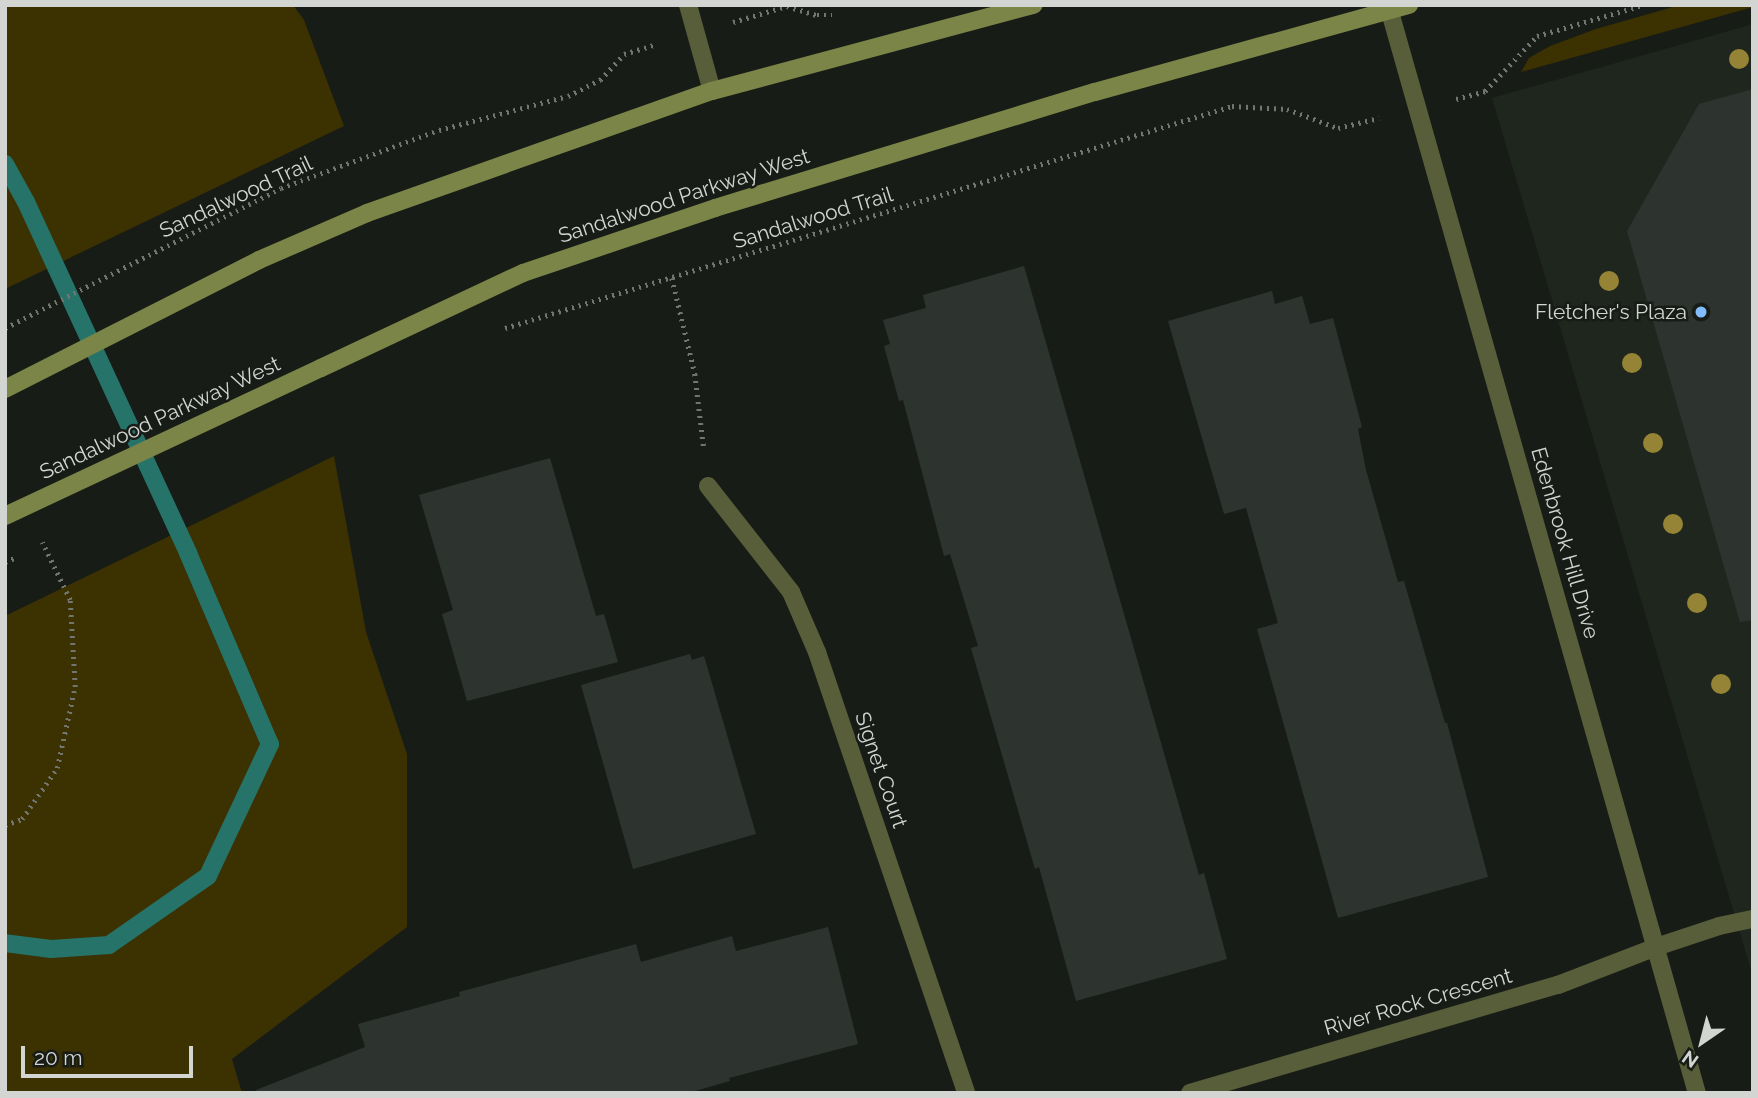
<!DOCTYPE html>
<html>
<head>
<meta charset="utf-8">
<style>
  body { margin:0 }
  #map { position:relative; width:1758px; height:1098px; overflow:hidden; background:#181c17; font-family:Raleway,sans-serif }
  div>[style] { position:absolute }
  [style*='--x'] { left:calc(var(--x)*1px); top:calc(var(--y)*1px); width:calc(var(--w)*1px); rotate:calc(var(--a)*1deg) }
  .built>* { inset:0; background:#1f261d }
  .green>* { inset:0; background:#3c3101 }
  .stream>* { height:18px; margin:-9px; padding:0 9px; transform-origin:9px; border-radius:9px; background:#257369 }
  .building>* { inset:0; background:#2d3430 }
  .path>* { height:4.5px; margin-top:-2.25px; transform-origin:0; background:repeating-linear-gradient(90deg,#727671 0 2px,transparent 0 7px) }
  .service>* { height:18px; margin:-9px; padding:0 9px; transform-origin:9px; border-radius:9px; background:#575e39 }
  .minor>* { height:18px; margin:-9px; padding:0 9px; transform-origin:9px; border-radius:9px; background:#575e39 }
  .tertiary>* { height:18px; margin:-9px; padding:0 9px; transform-origin:9px; border-radius:9px; background:#575e39 }
  .secondary>* { height:18px; margin:-9px; padding:0 9px; transform-origin:9px; border-radius:9px; background:#7a8547 }
  .path-bridge>* { height:4.5px; margin-top:-2.25px; transform-origin:0; background:repeating-linear-gradient(90deg,#727671 0 2px,transparent 0 7px) }
  .secondary-bridge>* { height:18px; margin:-9px; padding:0 9px; transform-origin:9px; border-radius:9px; background:#7a8547 }
  .trees>* { width:20px; height:20px; margin:-10px; border-radius:50%; background:#958435 }
  .dots>* { width:19px; height:19px; translate:-50% -50%; box-sizing:border-box; border:4px solid #181c17; border-radius:50% }
  span { translate:-50% -50%; white-space:nowrap; text-align:center; line-height:1.15; -webkit-text-stroke:5px #181c17; paint-order:stroke }
  .street-label { font-size:21px; color:#d2d5d1 }
  .poi-label { font-size:21px; color:#d2d5d1 }
  .right { translate:-100% -50%; text-align:right }
  .frame { position:absolute; inset:0; border:7px solid #d2d5d1; pointer-events:none }
  .north { position:absolute; left:1667px; top:1007px; width:70px; height:70px; -webkit-text-stroke:5px #181c17; paint-order:stroke; rotate:215deg; font-size:19px; font-weight:700; line-height:28px; text-align:center; color:#d2d5d1 }
  .north::after { content:''; display:block; margin:auto; width:24px; height:32px; background:#d2d5d1; clip-path:polygon(50% 0,100% 100%,50% 72%,0 100%) }
  .scale { position:absolute; left:21px; top:1046px; width:172px; height:32px; box-sizing:border-box; border:4px solid #d2d5d1; border-top:0; padding-left:9px; font-size:21px; line-height:24px; white-space:nowrap; color:#d2d5d1; -webkit-text-stroke:5px #181c17; paint-order:stroke }
</style>
</head>
<body>
<div id="map">
  <div class="built">
    <i style="clip-path:polygon(1753px 24px,1753px 977px,1492px 98px)"></i>
  </div>
  <div class="green">
    <i style="clip-path:polygon(5px 5px,293px 5px,304px 20px,344px 126px,5px 289px)"></i>
    <i style="clip-path:polygon(1680px 5px,1753px 7px,1521px 72px,1529px 58px,1550px 46px,1596px 29px)"></i>
    <i style="clip-path:polygon(334px 456px,366px 632px,407px 754px,407px 927px,232px 1059px,242px 1093px,5px 1093px,5px 616px)"></i>
  </div>
  <div class="stream">
    <i style="--x:5;--y:164;--w:43;--a:61.1"></i>
    <i style="--x:26;--y:202;--w:387;--a:65.2"></i>
    <i style="--x:188;--y:553;--w:208;--a:66.8"></i>
    <i style="--x:270;--y:744;--w:146;--a:115.2"></i>
    <i style="--x:208;--y:876;--w:121;--a:145.1"></i>
    <i style="--x:109;--y:945;--w:58;--a:176.1"></i>
    <i style="--x:51;--y:949;--w:46;--a:-172.6"></i>
  </div>
  <div class="building">
    <i style="clip-path:polygon(1753px 89px,1753px 620px,1740px 622px,1627px 231px,1699px 104px)"></i>
    <i style="clip-path:polygon(1024px 266px,1199px 875px,1204px 873px,1227px 959px,1076px 1001px,1039px 867px,1035px 869px,971px 648px,978px 646px,950px 554px,944px 556px,903px 400px,899px 401px,884px 346px,890px 344px,883px 320px,926px 308px,923px 295px)"></i>
    <i style="clip-path:polygon(1272px 291px,1275px 304px,1302px 296px,1310px 324px,1333px 318px,1362px 427px,1358px 429px,1366px 470px,1398px 582px,1404px 581px,1445px 723px,1447px 723px,1488px 877px,1338px 918px,1257px 629px,1278px 623px,1246px 508px,1224px 514px,1168px 321px)"></i>
    <i style="clip-path:polygon(550px 458px,596px 616px,604px 614px,618px 662px,467px 701px,442px 614px,453px 610px,419px 495px)"></i>
    <i style="clip-path:polygon(690px 654px,692px 660px,704px 656px,756px 834px,633px 869px,581px 685px)"></i>
    <i style="clip-path:polygon(828px 927px,858px 1044px,729px 1078px,730px 1081px,688px 1093px,257px 1093px,256px 1090px,365px 1047px,358px 1024px,460px 996px,459px 992px,636px 944px,641px 962px,732px 936px,736px 951px)"></i>
  </div>
  <div class="path">
    <i style="--x:733;--y:22;--w:56;--a:-16.5"></i>
    <i style="--x:787;--y:6;--w:31;--a:17"></i>
    <i style="--x:817;--y:15;--w:15;--a:0"></i>
    <i style="--x:1456;--y:99;--w:30;--a:-15"></i>
    <i style="--x:1485;--y:91;--w:76;--a:-46.6"></i>
    <i style="--x:1537;--y:36;--w:110;--a:-16.3"></i>
    <i style="--x:672;--y:278;--w:99;--a:76.5"></i>
    <i style="--x:695;--y:374;--w:76;--a:83.2"></i>
    <i style="--x:5;--y:328;--w:309;--a:-26.9"></i>
    <i style="--x:281;--y:188;--w:168;--a:-20.2"></i>
    <i style="--x:439;--y:130;--w:133;--a:-14.8"></i>
    <i style="--x:568;--y:96;--w:36;--a:-27"></i>
    <i style="--x:600;--y:80;--w:35;--a:-47"></i>
    <i style="--x:624;--y:54;--w:34;--a:-17"></i>
    <i style="--x:505;--y:328;--w:760;--a:-16.98"></i>
    <i style="--x:1232;--y:106;--w:55;--a:3.1"></i>
    <i style="--x:1287;--y:109;--w:54;--a:20.4"></i>
    <i style="--x:1338;--y:128;--w:42;--a:-13.7"></i>
    <i style="--x:5;--y:825;--w:18;--a:-19"></i>
    <i style="--x:22;--y:819;--w:62;--a:-55.5"></i>
    <i style="--x:57;--y:768;--w:83;--a:-77.5"></i>
    <i style="--x:75;--y:687;--w:87;--a:-93.3"></i>
    <i style="--x:70;--y:600;--w:64;--a:-115.8"></i>
  </div>
  <div class="service">
    <i style="--x:1656;--y:947;--w:66;--a:-18.4"></i>
    <i style="--x:1719;--y:926;--w:35;--a:-12"></i>
  </div>
  <div class="minor">
    <i style="--x:688;--y:5;--w:89;--a:74.4"></i>
    <i style="--x:708;--y:486;--w:135;--a:51.9"></i>
    <i style="--x:791;--y:592;--w:65;--a:66.6"></i>
    <i style="--x:817;--y:652;--w:465;--a:71.3"></i>
    <i style="--x:1190;--y:1093;--w:384;--a:-16.4"></i>
    <i style="--x:1558;--y:985;--w:105;--a:-21.2"></i>
  </div>
  <div class="tertiary">
    <i style="--x:1388;--y:5;--w:1131;--a:74.15"></i>
  </div>
  <div class="secondary">
    <i style="--x:321;--y:368;--w:223;--a:-25.2"></i>
    <i style="--x:523;--y:273;--w:203;--a:-18.7"></i>
    <i style="--x:715;--y:208;--w:397;--a:-17"></i>
    <i style="--x:1095;--y:92;--w:326;--a:-15.5"></i>
    <i style="--x:5;--y:389;--w:285;--a:-26.9"></i>
    <i style="--x:259;--y:260;--w:118;--a:-23.5"></i>
    <i style="--x:367;--y:213;--w:366;--a:-19.5"></i>
    <i style="--x:712;--y:91;--w:333;--a:-15"></i>
  </div>
  <div class="path-bridge">
    <i style="--x:5;--y:562;--w:13;--a:-23"></i>
  </div>
  <div class="secondary-bridge">
    <i style="--x:5;--y:516;--w:349;--a:-25.1"></i>
  </div>
  <div class="trees">
    <i style="left:1739px;top:59px"></i>
    <i style="left:1609px;top:281px"></i>
    <i style="left:1632px;top:363px"></i>
    <i style="left:1653px;top:443px"></i>
    <i style="left:1673px;top:524px"></i>
    <i style="left:1697px;top:603px"></i>
    <i style="left:1721px;top:684px"></i>
  </div>
  <div class="dots">
    <i style="left:1701px;top:312px;background:#81bdfa"></i>
  </div>
  <div class="street-label">
    <span style="left:684px;top:196px;rotate:-18deg">Sandalwood Parkway West</span>
    <span style="left:236px;top:197px;rotate:-25deg">Sandalwood Trail</span>
    <span style="left:813px;top:218px;rotate:-17deg">Sandalwood Trail</span>
    <span style="left:160px;top:418px;rotate:-25deg">Sandalwood Parkway West</span>
    <span style="left:1565px;top:543px;rotate:74deg">Edenbrook Hill Drive</span>
    <span style="left:881px;top:770px;rotate:71deg">Signet Court</span>
    <span style="left:1418px;top:1002px;rotate:-16deg">River Rock Crescent</span>
  </div>
  <div class="poi-label">
    <span class="right" style="left:1687px;top:312px">Fletcher's Plaza</span>
  </div>
  <div class="frame"></div>
  <div class="north">N</div>
  <div class="scale">20 m</div>
</div>
</body>
</html>
